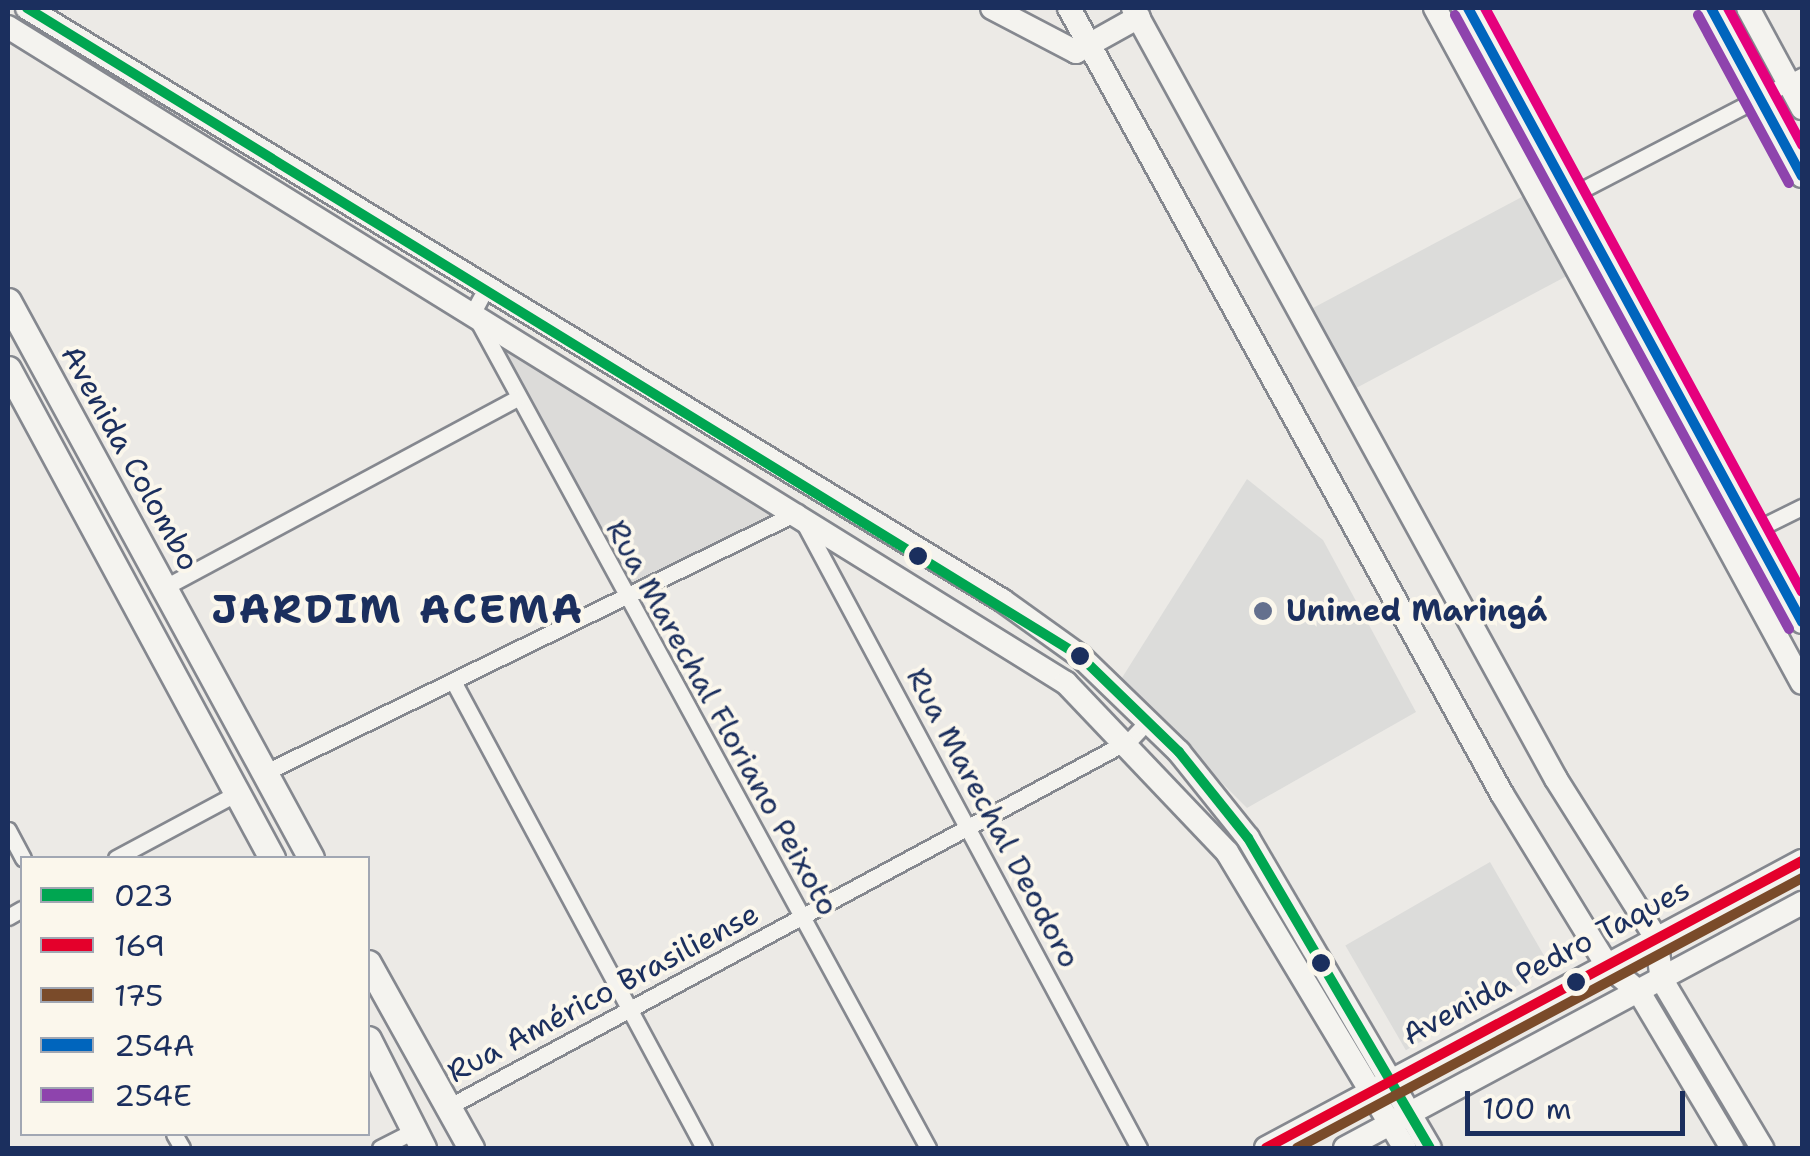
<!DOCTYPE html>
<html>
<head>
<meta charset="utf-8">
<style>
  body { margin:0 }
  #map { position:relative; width:1810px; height:1156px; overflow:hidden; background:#eceae6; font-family:"Shantell Sans",sans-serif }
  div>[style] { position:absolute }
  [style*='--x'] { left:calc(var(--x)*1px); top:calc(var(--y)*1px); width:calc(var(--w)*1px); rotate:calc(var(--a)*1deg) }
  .built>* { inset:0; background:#dcdcda; transform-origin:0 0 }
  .green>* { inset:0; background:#dcdbd9 }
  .roads { filter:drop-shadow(2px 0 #85888f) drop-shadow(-2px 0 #85888f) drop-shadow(0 2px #85888f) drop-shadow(0 -2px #85888f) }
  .street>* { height:15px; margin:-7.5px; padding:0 7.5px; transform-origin:7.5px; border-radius:7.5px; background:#f4f3ef }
  .secondary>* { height:22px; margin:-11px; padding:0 11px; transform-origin:11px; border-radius:11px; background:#f4f3ef }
  .primary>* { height:25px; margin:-12.5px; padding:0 12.5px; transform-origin:12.5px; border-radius:12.5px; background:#f4f3ef }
  .bus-1>* { height:10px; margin:-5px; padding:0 5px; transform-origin:5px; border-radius:5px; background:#00a651 }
  .bus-2>* { height:10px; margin:-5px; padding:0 5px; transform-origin:5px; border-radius:5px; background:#e4002b }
  .bus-3>* { height:10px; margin:-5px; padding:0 5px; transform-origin:5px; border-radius:5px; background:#7a4b2a }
  .bus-4>* { height:10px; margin:-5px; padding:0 5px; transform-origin:5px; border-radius:5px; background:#0065bd }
  .bus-5>* { height:10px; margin:-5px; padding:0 5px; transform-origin:5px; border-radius:5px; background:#8e44ad }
  .bus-6>* { height:10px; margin:-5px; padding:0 5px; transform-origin:5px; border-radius:5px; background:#e5007d }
  .dots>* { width:28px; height:28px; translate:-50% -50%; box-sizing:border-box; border:5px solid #fbf7ec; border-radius:50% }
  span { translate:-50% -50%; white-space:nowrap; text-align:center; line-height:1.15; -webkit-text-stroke:8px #fbf7ec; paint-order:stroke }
  .street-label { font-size:30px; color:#1b2f5e }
  .poi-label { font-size:30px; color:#1b2f5e; font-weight:700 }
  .left { translate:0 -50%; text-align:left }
  .district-label { font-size:40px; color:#1b2f5e; font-weight:700; letter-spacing:2.5px }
  .frame { position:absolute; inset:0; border:10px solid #1b2f5e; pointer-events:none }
  .legend { position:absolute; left:20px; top:856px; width:350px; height:280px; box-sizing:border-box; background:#fbf7ec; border:2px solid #a1a7b3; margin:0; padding:12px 18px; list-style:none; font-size:30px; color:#1b2f5e }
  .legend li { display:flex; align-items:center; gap:20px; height:50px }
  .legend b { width:50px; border:2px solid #a1a7b3 }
  .scale { position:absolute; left:1465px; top:1091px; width:220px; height:45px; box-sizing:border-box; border:5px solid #1b2f5e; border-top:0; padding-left:12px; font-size:30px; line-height:35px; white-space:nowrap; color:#1b2f5e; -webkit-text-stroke:8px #fbf7ec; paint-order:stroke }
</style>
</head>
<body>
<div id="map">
  <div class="built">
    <i style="left:1533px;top:191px;width:91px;height:263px;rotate:62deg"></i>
    <i style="clip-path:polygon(1247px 479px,1323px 540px,1416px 712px,1247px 808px,1120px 681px)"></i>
    <i style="left:1490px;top:862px;width:121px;height:167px;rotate:60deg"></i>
  </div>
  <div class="green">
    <i style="clip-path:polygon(473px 312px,798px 512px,624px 598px)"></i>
  </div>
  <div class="roads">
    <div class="street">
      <i style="--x:1543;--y:210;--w:292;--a:-27.4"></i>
      <i style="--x:486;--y:288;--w:27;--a:118"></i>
      <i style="--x:473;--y:312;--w:952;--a:61.44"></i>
      <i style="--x:805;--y:525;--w:707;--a:61.8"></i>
      <i style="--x:1725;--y:545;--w:86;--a:-26.3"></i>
      <i style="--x:165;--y:587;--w:400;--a:-28.2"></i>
      <i style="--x:453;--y:681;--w:530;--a:61.74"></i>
      <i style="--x:264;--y:773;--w:594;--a:-26.05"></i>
      <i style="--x:8;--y:830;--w:32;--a:62"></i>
      <i style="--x:116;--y:858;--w:137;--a:-28.2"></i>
      <i style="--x:8;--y:917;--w:16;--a:-30"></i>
      <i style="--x:448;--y:1107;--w:774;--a:-28.29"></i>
      <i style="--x:1130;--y:740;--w:26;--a:-47"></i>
      <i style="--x:174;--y:1134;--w:16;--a:60"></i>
      <i style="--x:380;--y:1148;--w:38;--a:-27"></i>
    </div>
    <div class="secondary">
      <i style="--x:27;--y:8;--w:1141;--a:31.27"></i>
      <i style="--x:1002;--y:600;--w:96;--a:35.7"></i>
      <i style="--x:1080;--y:656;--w:138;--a:44.1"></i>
      <i style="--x:1179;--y:752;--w:110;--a:51.3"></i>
      <i style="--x:1248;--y:838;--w:359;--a:59.6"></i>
      <i style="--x:992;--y:8;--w:95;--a:27.6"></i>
      <i style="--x:1076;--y:52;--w:72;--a:-29.1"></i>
      <i style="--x:1069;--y:8;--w:897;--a:61.15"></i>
      <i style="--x:1502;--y:794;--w:199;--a:58.5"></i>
      <i style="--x:1606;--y:964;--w:43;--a:40.3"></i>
      <i style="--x:1639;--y:992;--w:182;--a:59.2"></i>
      <i style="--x:1133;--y:8;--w:879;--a:61.25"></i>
      <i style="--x:1556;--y:779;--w:188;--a:57.8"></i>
      <i style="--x:1656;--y:938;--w:42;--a:81.9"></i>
      <i style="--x:1662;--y:980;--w:196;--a:59.2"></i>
      <i style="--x:1435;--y:8;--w:768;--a:61.47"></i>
      <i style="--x:1468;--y:8;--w:699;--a:61.45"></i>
      <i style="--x:1711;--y:8;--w:191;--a:61.6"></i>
      <i style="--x:1748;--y:8;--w:114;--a:61.6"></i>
      <i style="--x:8;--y:27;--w:1245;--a:31.8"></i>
      <i style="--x:1066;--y:683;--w:233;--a:46.4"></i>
      <i style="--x:1227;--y:852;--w:345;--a:59"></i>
      <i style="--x:1266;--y:1148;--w:608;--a:-28.17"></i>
      <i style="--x:1345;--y:1148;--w:519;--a:-28.2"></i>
    </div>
    <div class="primary">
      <i style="--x:8;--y:301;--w:634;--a:61.45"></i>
      <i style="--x:8;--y:369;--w:556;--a:61.64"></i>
      <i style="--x:368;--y:963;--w:212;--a:60.9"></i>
      <i style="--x:368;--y:1039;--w:122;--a:63.2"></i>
    </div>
  </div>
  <div class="bus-1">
    <i style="--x:27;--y:8;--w:1236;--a:31.61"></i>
    <i style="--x:1080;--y:656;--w:138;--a:44.1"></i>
    <i style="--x:1179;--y:752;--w:110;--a:51.3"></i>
    <i style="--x:1248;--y:838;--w:359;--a:59.6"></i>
  </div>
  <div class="bus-2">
    <i style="--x:1266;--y:1148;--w:608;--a:-28.17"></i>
  </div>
  <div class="bus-3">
    <i style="--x:1297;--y:1148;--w:573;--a:-28.13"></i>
  </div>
  <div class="bus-4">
    <i style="--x:1468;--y:8;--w:699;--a:61.45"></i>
    <i style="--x:1711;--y:8;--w:191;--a:61.6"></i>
  </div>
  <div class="bus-5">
    <i style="--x:1455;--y:15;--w:699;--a:61.45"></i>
    <i style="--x:1698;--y:15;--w:191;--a:61.6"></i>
  </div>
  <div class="bus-6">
    <i style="--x:1485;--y:8;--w:664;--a:61.51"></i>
    <i style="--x:1728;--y:8;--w:156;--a:61.6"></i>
  </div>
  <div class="dots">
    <i style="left:918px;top:556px;background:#1b2f5e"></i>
    <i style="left:1263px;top:611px;background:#64708e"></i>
    <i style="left:1080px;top:656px;background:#1b2f5e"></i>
    <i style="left:1321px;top:963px;background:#1b2f5e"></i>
    <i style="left:1576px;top:982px;background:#1b2f5e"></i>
  </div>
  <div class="street-label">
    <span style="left:130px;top:458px;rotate:61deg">Avenida Colombo</span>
    <span style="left:722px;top:718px;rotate:61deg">Rua Marechal Floriano Peixoto</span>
    <span style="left:993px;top:818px;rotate:62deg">Rua Marechal Deodoro</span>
    <span style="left:1546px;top:962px;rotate:-28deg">Avenida Pedro Taques</span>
    <span style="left:603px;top:993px;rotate:-28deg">Rua Américo Brasiliense</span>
  </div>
  <div class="poi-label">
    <span class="left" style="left:1286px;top:611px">Unimed Maringá</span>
  </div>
  <div class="district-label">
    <span style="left:398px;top:609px">JARDIM ACEMA</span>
  </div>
  <div class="frame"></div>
  <ul class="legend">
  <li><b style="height:12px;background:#00a651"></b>023</li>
  <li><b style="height:12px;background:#e4002b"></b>169</li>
  <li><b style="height:12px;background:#7a4b2a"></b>175</li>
  <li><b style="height:12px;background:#0065bd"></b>254A</li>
  <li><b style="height:12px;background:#8e44ad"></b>254E</li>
  </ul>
  <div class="scale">100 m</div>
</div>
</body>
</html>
